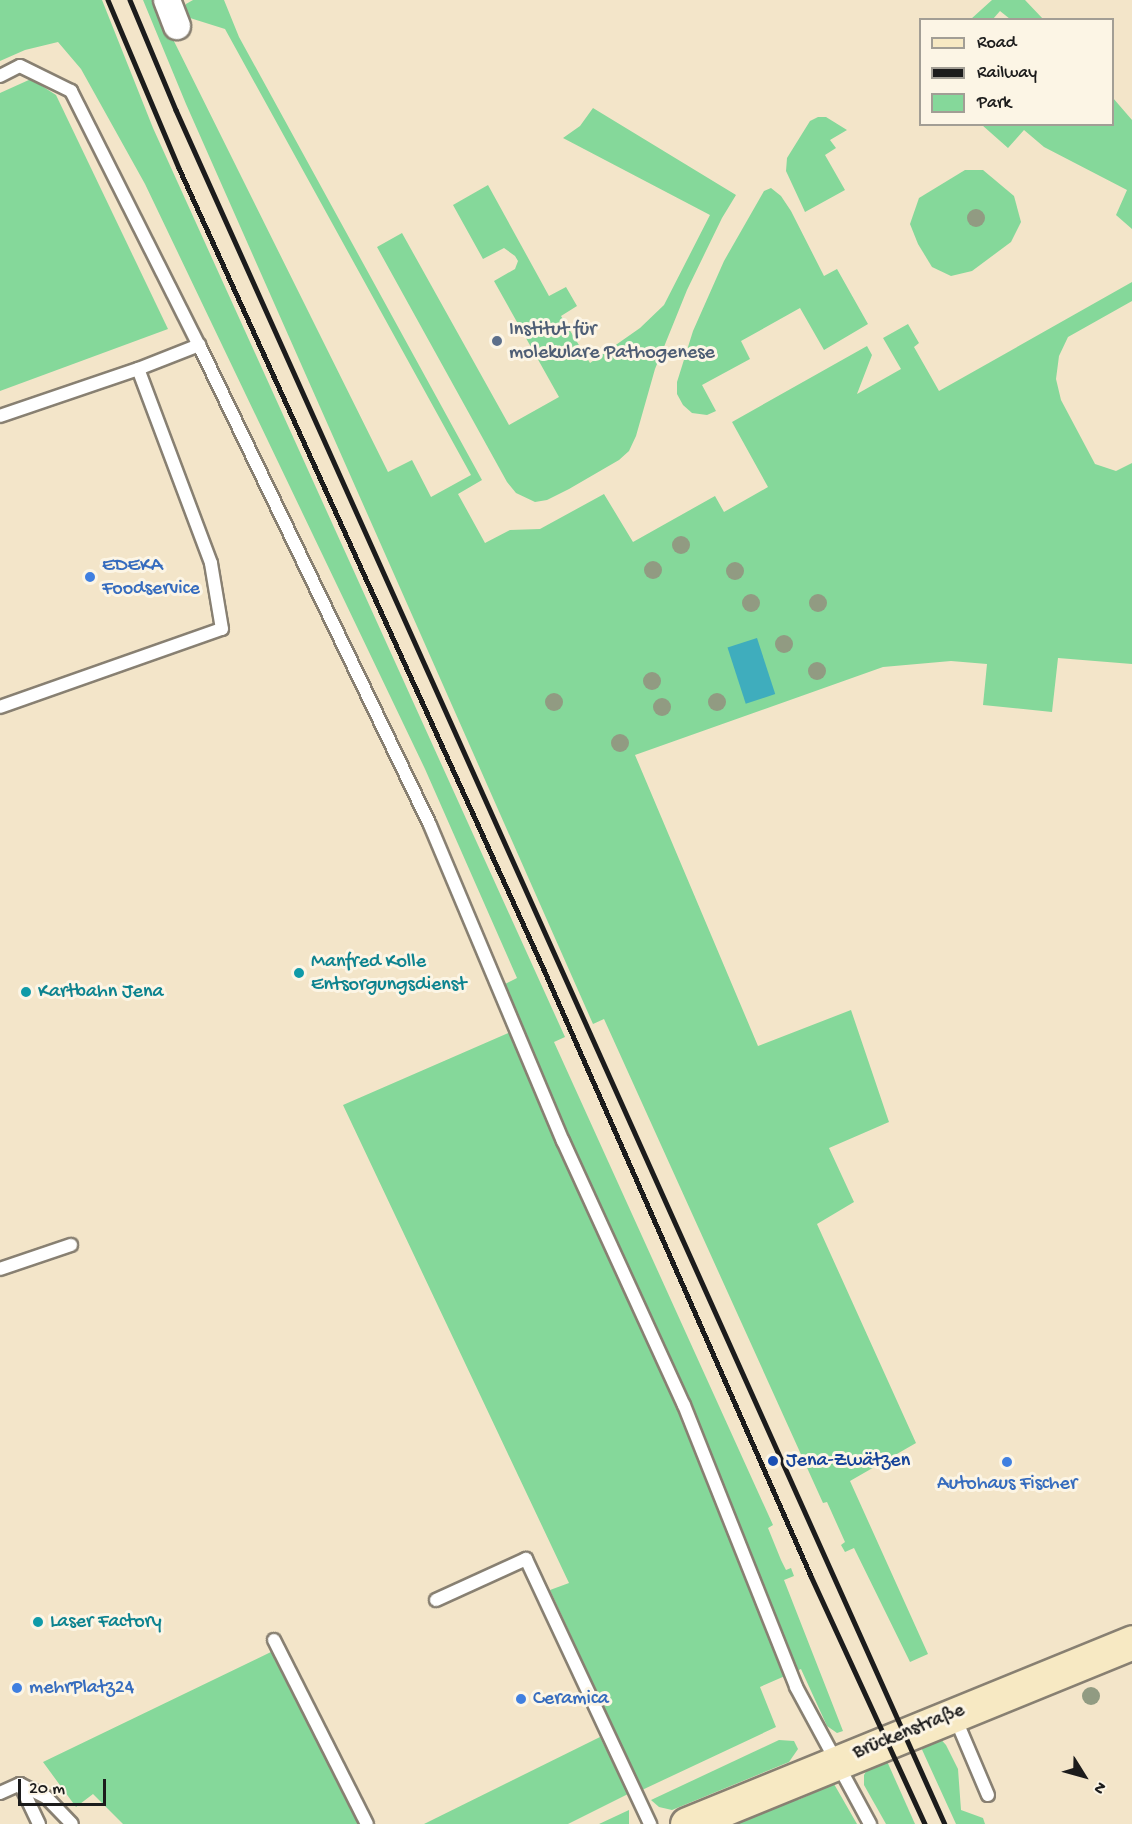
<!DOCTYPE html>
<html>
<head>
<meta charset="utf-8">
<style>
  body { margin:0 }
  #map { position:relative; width:1132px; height:1824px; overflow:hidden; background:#f3e5c9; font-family:"Gochi Hand",sans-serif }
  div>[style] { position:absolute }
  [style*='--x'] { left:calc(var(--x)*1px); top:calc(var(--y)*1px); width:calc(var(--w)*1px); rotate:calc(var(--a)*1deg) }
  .green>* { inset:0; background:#85d89a }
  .water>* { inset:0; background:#3fadbd; transform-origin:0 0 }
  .roads { filter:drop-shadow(2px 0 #888072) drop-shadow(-2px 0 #888072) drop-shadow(0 2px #888072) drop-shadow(0 -2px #888072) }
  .lane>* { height:12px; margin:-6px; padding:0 6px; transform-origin:6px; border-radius:6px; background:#fff }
  .street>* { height:26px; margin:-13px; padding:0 13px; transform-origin:13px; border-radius:13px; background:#fff }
  .secondary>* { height:33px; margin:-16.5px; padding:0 16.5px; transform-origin:16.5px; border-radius:16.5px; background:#f7e9c3 }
  .rail>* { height:4.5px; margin:-2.25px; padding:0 2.25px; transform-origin:2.25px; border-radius:2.25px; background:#1c1c1c }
  .trees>* { width:18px; height:18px; margin:-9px; border-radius:50%; background:#919b82 }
  .dots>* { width:16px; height:16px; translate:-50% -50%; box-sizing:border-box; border:3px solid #fcf5e5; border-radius:50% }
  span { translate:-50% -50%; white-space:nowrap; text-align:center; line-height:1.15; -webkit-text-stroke:6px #fcf5e5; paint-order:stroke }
  .service-label { font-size:20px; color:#4e5e75 }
  .left { translate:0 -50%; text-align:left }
  .shop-label { font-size:20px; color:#366cbe }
  .culture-label { font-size:20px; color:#0d838f }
  .transit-label { font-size:20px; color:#164399 }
  .street-label { font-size:20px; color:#1c1c1c }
  .legend { position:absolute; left:919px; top:18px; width:195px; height:108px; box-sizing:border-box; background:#fcf5e5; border:2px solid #a29e95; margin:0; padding:8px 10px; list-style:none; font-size:18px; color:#1c1c1c }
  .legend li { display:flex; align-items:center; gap:12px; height:30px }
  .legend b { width:30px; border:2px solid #a29e95 }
  .north { position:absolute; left:1054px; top:1746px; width:60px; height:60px; -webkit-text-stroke:4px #fcf5e5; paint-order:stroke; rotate:127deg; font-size:16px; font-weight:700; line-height:24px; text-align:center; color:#1c1c1c }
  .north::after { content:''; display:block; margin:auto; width:21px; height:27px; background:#1c1c1c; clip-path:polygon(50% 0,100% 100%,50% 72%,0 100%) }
  .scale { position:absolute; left:18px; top:1779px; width:88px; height:27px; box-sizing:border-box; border:3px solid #1c1c1c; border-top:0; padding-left:8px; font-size:18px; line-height:21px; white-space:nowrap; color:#1c1c1c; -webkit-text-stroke:4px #fcf5e5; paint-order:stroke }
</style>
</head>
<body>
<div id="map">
  <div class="green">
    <i style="clip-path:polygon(0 0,102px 0,153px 128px,565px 1037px,554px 1042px,773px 1525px,768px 1528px,781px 1560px,786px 1570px,791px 1568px,794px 1576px,784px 1580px,843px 1731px,837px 1733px,827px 1726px,801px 1669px,760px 1687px,776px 1727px,642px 1790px,550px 1590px,569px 1583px,343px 1105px,520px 1028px,503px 985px,517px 978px,425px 769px,145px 184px,81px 69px,58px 42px,25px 50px,0 61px)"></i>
    <i style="clip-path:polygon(143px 0,158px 0,158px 9px,388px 472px,412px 460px,431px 497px,471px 475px,225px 29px,190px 18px,184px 9px,186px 4px,193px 0,224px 0,239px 37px,482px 480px,458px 494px,485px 543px,510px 530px,540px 529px,604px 494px,633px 542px,715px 496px,724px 512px,768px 487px,732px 422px,867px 346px,872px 355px,857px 394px,901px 369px,883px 338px,908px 324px,919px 343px,914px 347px,939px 391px,1132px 282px,1132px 301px,1068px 337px,1059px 356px,1056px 379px,1061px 400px,1095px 464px,1116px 471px,1132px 463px,1132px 664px,1058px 658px,1052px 712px,983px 705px,987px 664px,951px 661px,883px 667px,635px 755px,758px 1046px,851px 1010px,889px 1122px,829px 1148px,854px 1202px,817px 1224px,916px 1443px,850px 1481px,928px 1654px,910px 1662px,854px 1548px,845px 1552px,841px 1545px,845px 1542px,827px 1502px,823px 1503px,604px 1019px,593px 1024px,186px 104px)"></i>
    <i style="clip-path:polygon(992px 0,1025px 0,1043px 19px,1010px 19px,1000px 11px,993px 19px,971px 19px)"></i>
    <i style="clip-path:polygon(31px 79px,56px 95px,168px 329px,0 391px,0 93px)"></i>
    <i style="clip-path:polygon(1113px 98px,1132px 120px,1132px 229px,1116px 215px,1127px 190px,1044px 147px,1024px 130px,1008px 148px,982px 125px,1112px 124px)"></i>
    <i style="clip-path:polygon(593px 108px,736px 195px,722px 218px,687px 290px,655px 369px,636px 436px,629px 451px,619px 460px,569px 489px,547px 500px,535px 502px,516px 493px,507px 482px,377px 247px,402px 233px,509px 425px,559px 397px,494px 281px,515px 269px,518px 261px,515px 256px,504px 248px,483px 259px,453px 205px,488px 185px,549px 296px,566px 287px,577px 306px,561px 316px,590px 363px,640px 328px,664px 305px,710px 215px,563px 138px,580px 126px)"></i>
    <i style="clip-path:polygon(818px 117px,826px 117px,847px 130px,830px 140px,836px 148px,825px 155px,845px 190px,805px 212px,786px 171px,787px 158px,810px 121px)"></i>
    <i style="clip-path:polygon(965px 170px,983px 170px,1014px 196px,1021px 222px,1011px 242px,972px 271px,951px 276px,932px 267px,918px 244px,910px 224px,919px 198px)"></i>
    <i style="clip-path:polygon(771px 188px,781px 196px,791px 211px,824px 276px,837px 269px,868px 324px,824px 350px,800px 308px,741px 341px,750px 359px,702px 385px,716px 411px,707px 415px,692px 413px,683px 405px,677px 394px,677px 382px,693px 331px,724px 261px,764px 191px)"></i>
    <i style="clip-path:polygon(273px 1651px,360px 1824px,123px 1824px,93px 1794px,76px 1807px,43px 1762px)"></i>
    <i style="clip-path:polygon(936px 1734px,946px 1745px,958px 1769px,961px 1810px,983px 1818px,985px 1824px,956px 1824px,919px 1743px)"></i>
    <i style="clip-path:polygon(600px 1737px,628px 1794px,568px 1824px,424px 1824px)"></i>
    <i style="clip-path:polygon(779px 1740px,794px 1741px,798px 1749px,789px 1762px,672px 1810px,659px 1807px,651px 1800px)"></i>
    <i style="clip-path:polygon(886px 1759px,915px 1824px,886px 1824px,864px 1785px,864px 1775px,869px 1766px)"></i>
    <i style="clip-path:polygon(834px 1784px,857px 1824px,725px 1824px,783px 1799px,798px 1800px)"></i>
    <i style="clip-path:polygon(629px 1810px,629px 1824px,599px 1824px)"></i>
  </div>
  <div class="water">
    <i style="left:757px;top:638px;width:59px;height:31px;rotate:72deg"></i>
  </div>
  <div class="roads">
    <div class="lane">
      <i style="--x:0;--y:76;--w:22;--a:-27"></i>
      <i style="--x:20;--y:66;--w:57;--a:26.1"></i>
      <i style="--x:71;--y:91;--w:284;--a:63.3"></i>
      <i style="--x:199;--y:345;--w:533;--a:64.3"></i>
      <i style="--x:430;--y:825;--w:343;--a:67.2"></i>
      <i style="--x:563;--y:1141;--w:290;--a:65.4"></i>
      <i style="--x:684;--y:1405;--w:303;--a:68.3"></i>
      <i style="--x:796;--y:1687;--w:156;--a:61.6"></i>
      <i style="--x:0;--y:416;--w:146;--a:-18.8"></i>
      <i style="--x:0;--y:707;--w:235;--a:-19.4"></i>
      <i style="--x:222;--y:629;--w:67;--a:-99.5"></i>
      <i style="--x:211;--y:563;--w:207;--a:-110.6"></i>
      <i style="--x:138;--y:369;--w:66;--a:-21.5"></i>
      <i style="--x:0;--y:1269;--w:75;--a:-18.7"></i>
      <i style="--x:436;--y:1600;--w:99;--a:-24.5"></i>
      <i style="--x:526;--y:1559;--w:293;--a:64.9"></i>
      <i style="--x:274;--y:1640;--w:206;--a:63.2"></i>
      <i style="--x:954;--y:1715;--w:87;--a:67"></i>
      <i style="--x:20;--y:1784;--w:44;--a:64.6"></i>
      <i style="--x:0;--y:1793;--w:22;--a:-24"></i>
      <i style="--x:20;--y:1784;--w:29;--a:27"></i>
      <i style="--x:46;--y:1797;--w:37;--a:46"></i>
    </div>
    <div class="street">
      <i style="--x:167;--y:0;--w:28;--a:69"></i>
    </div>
    <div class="secondary">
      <i style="--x:687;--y:1824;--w:481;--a:-22.2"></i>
    </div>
  </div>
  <div class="rail">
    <i style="--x:108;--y:0;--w:182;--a:67.1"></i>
    <i style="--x:179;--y:168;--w:883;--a:65.52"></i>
    <i style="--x:545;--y:972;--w:660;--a:66.23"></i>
    <i style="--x:811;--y:1576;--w:273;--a:65.3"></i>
    <i style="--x:130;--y:0;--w:119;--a:67.3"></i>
    <i style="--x:176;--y:110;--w:1879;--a:65.84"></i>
  </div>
  <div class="trees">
    <i style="left:976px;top:218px"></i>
    <i style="left:681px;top:545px"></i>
    <i style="left:653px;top:570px"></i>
    <i style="left:735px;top:571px"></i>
    <i style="left:751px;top:603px"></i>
    <i style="left:818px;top:603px"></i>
    <i style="left:784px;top:644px"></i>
    <i style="left:817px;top:671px"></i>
    <i style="left:652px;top:681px"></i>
    <i style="left:554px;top:702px"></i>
    <i style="left:717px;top:702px"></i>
    <i style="left:662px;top:707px"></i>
    <i style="left:620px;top:743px"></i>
    <i style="left:1091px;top:1696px"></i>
  </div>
  <div class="dots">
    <i style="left:497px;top:341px;background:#5c6f8a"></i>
    <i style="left:90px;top:577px;background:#3f7fe0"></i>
    <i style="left:299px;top:973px;background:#0f9aa8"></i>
    <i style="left:26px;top:992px;background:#0f9aa8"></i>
    <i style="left:773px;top:1461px;background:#1a4fb4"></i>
    <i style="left:1007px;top:1462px;background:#3f7fe0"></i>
    <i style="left:38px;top:1622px;background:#0f9aa8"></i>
    <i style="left:17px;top:1688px;background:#3f7fe0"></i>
    <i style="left:521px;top:1699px;background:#3f7fe0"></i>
  </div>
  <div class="service-label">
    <span class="left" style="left:509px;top:342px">Institut für<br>molekulare Pathogenese</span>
  </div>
  <div class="shop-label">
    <span class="left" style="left:102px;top:578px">EDEKA<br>Foodservice</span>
    <span style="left:1007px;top:1484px">Autohaus Fischer</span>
    <span class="left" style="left:29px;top:1688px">mehrPlatz24</span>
    <span class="left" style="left:533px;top:1699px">Ceramica</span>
  </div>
  <div class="culture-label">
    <span class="left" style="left:311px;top:974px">Manfred Kolle<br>Entsorgungsdienst</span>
    <span class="left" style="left:38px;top:992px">Kartbahn Jena</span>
    <span class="left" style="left:50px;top:1622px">Laser Factory</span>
  </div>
  <div class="transit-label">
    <span class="left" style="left:786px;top:1461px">Jena-Zwätzen</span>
  </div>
  <div class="street-label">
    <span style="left:909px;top:1732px;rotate:-22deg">Brückenstraße</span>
  </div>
  <ul class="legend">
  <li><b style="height:8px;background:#f7e9c3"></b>Road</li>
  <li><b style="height:8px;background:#1c1c1c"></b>Railway</li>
  <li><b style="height:16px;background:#85d89a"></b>Park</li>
  </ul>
  <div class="north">N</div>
  <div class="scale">20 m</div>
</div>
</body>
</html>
